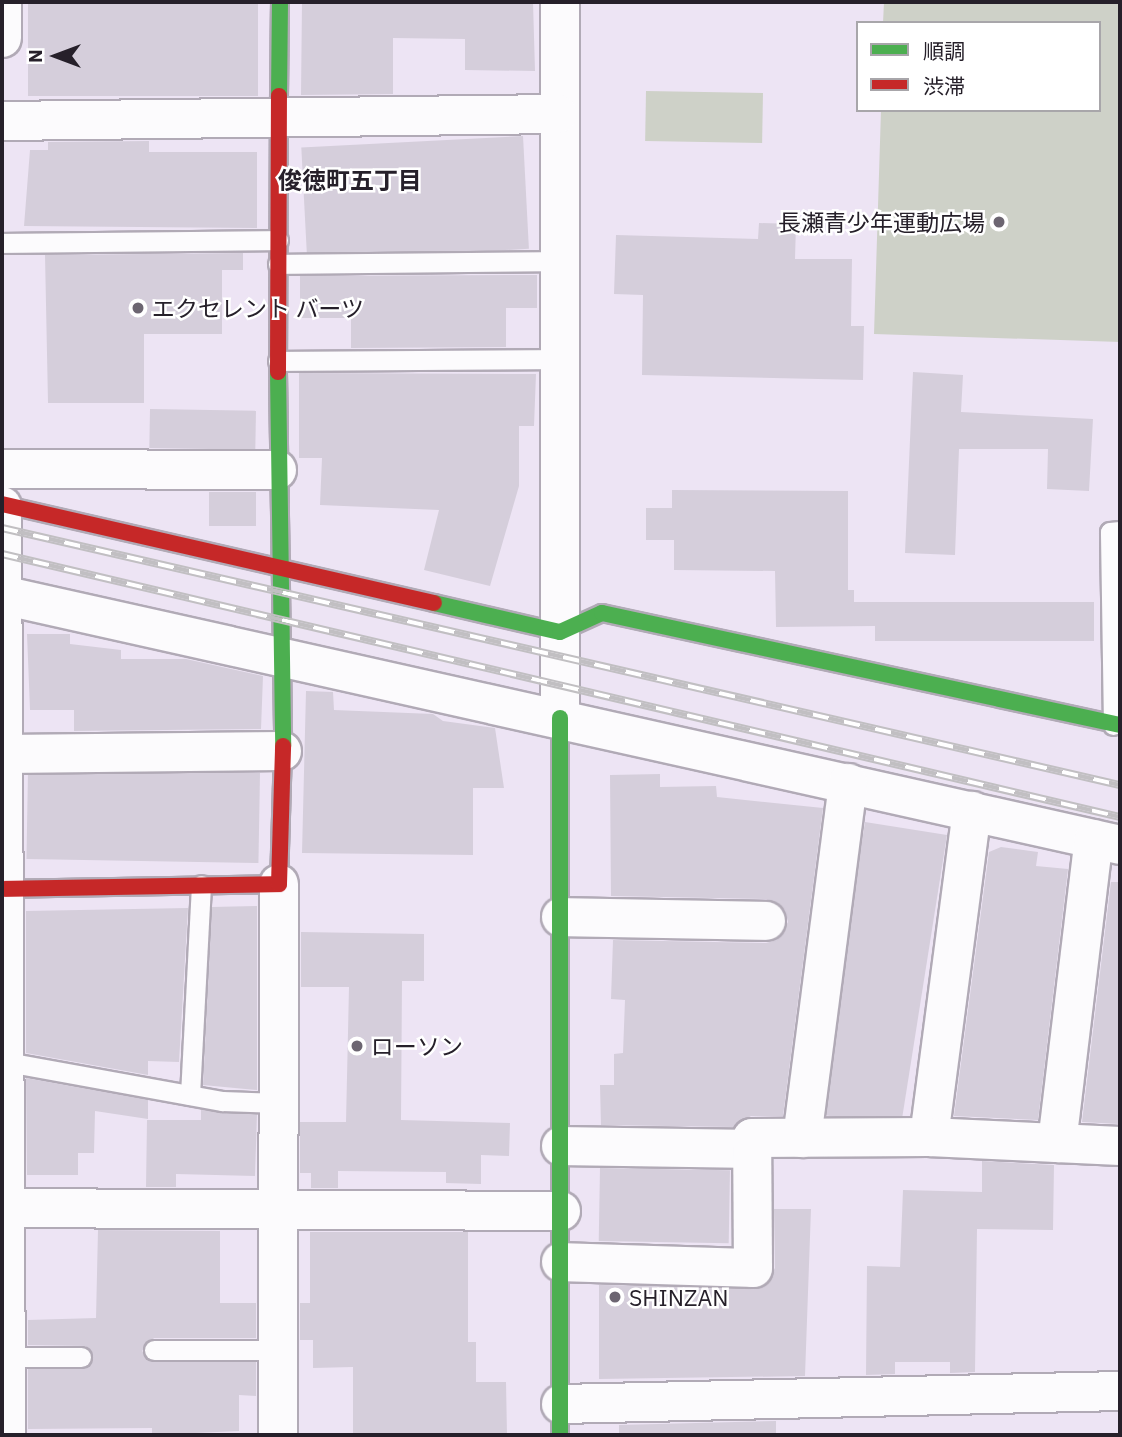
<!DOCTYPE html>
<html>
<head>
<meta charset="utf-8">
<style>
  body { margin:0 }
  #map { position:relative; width:1122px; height:1437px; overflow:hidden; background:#ede4f4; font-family:"IBM Plex Sans","Noto Sans JP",sans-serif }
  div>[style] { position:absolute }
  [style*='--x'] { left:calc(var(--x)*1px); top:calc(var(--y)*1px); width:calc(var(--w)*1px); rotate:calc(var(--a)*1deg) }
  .green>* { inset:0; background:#ced1c8; transform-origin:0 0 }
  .building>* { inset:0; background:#d5cedb; transform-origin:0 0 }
  .roads { filter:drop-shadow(2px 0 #b1aab6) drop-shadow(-2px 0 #b1aab6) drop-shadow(0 2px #b1aab6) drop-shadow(0 -2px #b1aab6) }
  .lane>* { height:19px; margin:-9.5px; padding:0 9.5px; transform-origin:9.5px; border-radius:9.5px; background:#fcfbfd }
  .street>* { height:38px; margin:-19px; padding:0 19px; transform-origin:19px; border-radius:19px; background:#fcfbfd }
  .fast>* { height:16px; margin:-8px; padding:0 8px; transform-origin:8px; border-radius:8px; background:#4caf50 }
  .jam>* { height:16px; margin:-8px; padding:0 8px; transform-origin:8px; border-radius:8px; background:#c62828 }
  .rail>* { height:8px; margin-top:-4px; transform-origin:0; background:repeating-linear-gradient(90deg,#fff 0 16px,#c1bfc2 0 32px); box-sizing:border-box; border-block:2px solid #c1bfc2 }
  .dots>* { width:19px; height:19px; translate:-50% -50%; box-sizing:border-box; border:4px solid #fff; border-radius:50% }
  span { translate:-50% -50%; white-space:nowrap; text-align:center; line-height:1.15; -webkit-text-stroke:5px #fff; paint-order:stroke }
  .poi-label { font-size:23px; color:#26202a }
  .right { translate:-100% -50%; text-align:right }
  .left { translate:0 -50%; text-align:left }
  .neighbourhood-label { font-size:24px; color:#26202a; font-weight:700 }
  .frame { position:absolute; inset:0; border:4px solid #26202a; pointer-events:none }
  .legend { position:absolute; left:856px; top:21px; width:245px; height:91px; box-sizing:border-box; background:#fff; border:2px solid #a8a6aa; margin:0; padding:9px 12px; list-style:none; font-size:21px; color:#26202a }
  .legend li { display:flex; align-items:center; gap:14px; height:35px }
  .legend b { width:35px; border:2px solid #a8a6aa }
  .north { position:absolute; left:21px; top:21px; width:70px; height:70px; -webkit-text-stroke:5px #fff; paint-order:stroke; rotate:270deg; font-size:19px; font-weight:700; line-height:28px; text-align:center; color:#26202a }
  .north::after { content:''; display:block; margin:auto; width:24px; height:32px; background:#26202a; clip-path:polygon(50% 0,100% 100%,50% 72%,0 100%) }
</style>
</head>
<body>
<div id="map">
  <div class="green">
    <i style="clip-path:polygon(884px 2px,1120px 2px,1120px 342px,874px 334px,881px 110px,1099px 110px,1099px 23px,883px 23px)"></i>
    <i style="left:646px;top:91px;width:117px;height:50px;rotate:1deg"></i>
  </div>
  <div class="building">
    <i style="left:28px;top:2px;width:230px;height:94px"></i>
    <i style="clip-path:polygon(302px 2px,533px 2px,535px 71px,465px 70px,465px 39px,393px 38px,393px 94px,301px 95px)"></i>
    <i style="left:523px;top:136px;width:113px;height:222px;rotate:87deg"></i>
    <i style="clip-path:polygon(149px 141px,149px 152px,257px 152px,257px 228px,24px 226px,30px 150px,48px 150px,48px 142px)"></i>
    <i style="clip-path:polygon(759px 223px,796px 224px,795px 259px,852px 259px,851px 326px,864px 326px,863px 380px,642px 375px,643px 295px,614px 294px,616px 235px,758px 239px)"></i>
    <i style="clip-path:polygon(243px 253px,243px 270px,222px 270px,222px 334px,144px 334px,144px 403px,48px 403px,45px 255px)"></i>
    <i style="clip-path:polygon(537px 275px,537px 308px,506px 308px,506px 347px,351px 348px,351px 318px,300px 318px,300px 276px)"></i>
    <i style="clip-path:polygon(913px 372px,963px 375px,961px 412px,1093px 419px,1089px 491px,1047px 489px,1048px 449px,959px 449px,955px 555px,905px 553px)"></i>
    <i style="clip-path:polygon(299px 373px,536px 374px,534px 426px,519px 426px,519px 486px,490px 586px,424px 570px,439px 510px,320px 505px,322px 458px,299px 458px)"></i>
    <i style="left:150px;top:409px;width:106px;height:39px;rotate:1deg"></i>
    <i style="clip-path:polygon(672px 490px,848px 491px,848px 590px,854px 590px,854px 602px,1094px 602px,1094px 641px,875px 641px,875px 626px,776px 627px,775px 571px,674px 570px,674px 540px,646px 540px,646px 508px,672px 508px)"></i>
    <i style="left:209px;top:492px;width:47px;height:34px"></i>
    <i style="clip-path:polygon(27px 634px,70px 634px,70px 644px,121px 650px,121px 659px,186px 659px,263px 676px,261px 729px,74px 731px,74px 710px,30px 710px)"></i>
    <i style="clip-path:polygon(306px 691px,333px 692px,334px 710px,433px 714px,443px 721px,495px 728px,504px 788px,473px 788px,473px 855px,302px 853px)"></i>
    <i style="left:260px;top:773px;width:90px;height:232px;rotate:91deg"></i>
    <i style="clip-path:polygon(660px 774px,660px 787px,716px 786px,717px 797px,823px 808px,783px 1116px,751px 1116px,733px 1127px,601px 1125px,600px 1085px,614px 1085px,614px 1054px,623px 1053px,625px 1000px,611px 999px,613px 940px,766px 943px,777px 940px,788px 922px,785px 910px,766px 899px,611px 896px,610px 775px)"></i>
    <i style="left:865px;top:822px;width:83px;height:296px;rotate:9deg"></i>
    <i style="clip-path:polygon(1001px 847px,1038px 852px,1036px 866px,1068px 869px,1038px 1120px,954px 1116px,989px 852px)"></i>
    <i style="clip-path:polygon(1111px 882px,1120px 882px,1119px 1124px,1082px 1122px)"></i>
    <i style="clip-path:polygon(257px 906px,257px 1090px,203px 1085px,212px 907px)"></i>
    <i style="clip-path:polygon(188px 908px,179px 1062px,148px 1061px,148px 1075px,26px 1053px,26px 911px)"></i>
    <i style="clip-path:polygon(301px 932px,424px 934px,424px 981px,402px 981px,401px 1120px,510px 1123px,509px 1156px,481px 1155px,481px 1184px,446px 1183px,446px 1172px,338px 1171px,338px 1188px,311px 1188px,311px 1173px,300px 1173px,300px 1122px,346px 1122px,349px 987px,301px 987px)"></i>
    <i style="clip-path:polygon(26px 1078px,148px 1100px,148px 1119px,95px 1111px,94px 1153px,78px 1153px,78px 1175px,27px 1175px)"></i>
    <i style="clip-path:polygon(201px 1110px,257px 1114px,255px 1176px,176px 1174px,176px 1187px,146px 1187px,147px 1120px,201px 1120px)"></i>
    <i style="clip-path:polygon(982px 1161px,1054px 1165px,1053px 1230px,977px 1229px,975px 1372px,950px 1373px,950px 1362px,895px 1362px,895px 1374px,866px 1375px,867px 1266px,900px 1267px,903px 1190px,982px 1192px)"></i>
    <i style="left:600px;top:1168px;width:130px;height:73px;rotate:1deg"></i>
    <i style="clip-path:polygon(774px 1209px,811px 1209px,805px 1376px,599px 1379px,599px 1285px,763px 1287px,775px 1268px)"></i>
    <i style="clip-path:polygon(98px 1230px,220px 1231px,220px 1303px,256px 1303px,256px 1338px,154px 1338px,142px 1351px,154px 1362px,256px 1362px,256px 1396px,239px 1395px,239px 1431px,152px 1435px,152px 1428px,28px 1429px,28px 1369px,81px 1369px,92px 1362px,86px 1346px,28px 1345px,28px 1320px,96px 1318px)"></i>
    <i style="clip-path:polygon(310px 1232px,468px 1232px,468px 1342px,476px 1342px,476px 1382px,506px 1382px,507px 1435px,353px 1435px,353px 1367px,313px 1368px,313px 1340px,300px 1340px,300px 1303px,310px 1303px)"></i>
    <i style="clip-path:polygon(776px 1421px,776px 1435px,619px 1435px,619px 1425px)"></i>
  </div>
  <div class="roads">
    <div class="lane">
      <i style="--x:2;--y:243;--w:276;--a:-0.6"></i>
      <i style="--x:278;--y:264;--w:280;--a:-0.6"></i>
      <i style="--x:278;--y:361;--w:281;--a:-0.4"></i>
      <i style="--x:1113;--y:725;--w:193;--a:-90.9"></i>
      <i style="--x:1110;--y:532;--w:10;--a:-6"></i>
      <i style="--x:7;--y:1062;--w:219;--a:10.3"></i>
      <i style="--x:222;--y:1101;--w:57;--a:2"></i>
      <i style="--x:190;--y:1095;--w:210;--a:-87"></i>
      <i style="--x:154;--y:1350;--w:124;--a:0"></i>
      <i style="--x:7;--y:1357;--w:74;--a:0"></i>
    </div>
    <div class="street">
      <i style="--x:560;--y:2;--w:716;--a:90"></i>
      <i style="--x:2;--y:38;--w:36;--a:-90"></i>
      <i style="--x:2;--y:121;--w:556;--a:-0.72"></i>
      <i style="--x:2;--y:469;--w:275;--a:0.2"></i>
      <i style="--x:2;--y:506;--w:929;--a:89.75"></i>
      <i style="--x:2;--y:595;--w:1146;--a:12.6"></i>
      <i style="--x:5;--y:754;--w:277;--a:-0.6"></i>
      <i style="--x:561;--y:917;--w:205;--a:1.1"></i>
      <i style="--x:929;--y:1137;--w:329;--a:-82.5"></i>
      <i style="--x:802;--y:1138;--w:358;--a:-82.6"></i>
      <i style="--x:1057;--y:1143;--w:306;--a:-83.1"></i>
      <i style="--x:561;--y:1146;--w:191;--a:0.9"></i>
      <i style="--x:2;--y:1208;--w:559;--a:0.31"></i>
      <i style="--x:561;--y:1262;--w:192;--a:1.8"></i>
      <i style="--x:753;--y:1268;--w:130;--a:-90.4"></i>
      <i style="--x:752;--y:1138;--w:177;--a:-0.3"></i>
      <i style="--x:929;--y:1137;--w:191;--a:2.7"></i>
      <i style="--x:561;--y:1404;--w:559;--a:-1.33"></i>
      <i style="--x:278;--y:1435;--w:551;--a:-89.9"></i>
    </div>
    <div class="fast">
      <i style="--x:279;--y:96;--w:94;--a:-89.4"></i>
      <i style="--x:278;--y:372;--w:374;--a:89.2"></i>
      <i style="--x:434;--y:603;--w:129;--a:13"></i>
      <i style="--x:560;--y:632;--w:46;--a:-24.3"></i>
      <i style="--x:602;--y:613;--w:530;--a:12.2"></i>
      <i style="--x:560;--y:718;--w:717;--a:90"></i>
    </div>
    <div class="jam">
      <i style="--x:278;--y:372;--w:276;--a:-89.8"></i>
      <i style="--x:2;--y:504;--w:443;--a:12.9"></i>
      <i style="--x:5;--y:889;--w:274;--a:-1"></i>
      <i style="--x:279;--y:884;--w:138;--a:-88.3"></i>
    </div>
  </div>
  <div class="rail">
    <i style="--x:2;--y:528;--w:1147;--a:12.95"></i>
    <i style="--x:2;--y:554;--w:1149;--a:13.24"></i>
  </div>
  <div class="dots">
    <i style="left:999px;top:222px;background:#6c6571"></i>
    <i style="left:138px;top:308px;background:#6c6571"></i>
    <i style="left:357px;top:1046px;background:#6c6571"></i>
    <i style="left:615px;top:1297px;background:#6c6571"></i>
  </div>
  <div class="poi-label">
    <span class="right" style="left:985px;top:222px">長瀬青少年運動広場</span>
    <span class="left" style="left:152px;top:308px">エクセレント バーツ</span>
    <span class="left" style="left:371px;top:1046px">ローソン</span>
    <span class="left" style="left:629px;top:1297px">SHINZAN</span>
  </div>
  <div class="neighbourhood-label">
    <span style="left:350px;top:181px">俊徳町五丁目</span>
  </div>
  <div class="frame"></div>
  <ul class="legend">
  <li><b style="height:9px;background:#4caf50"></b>順調</li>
  <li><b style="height:9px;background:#c62828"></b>渋滞</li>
  </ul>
  <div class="north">N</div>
</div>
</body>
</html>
